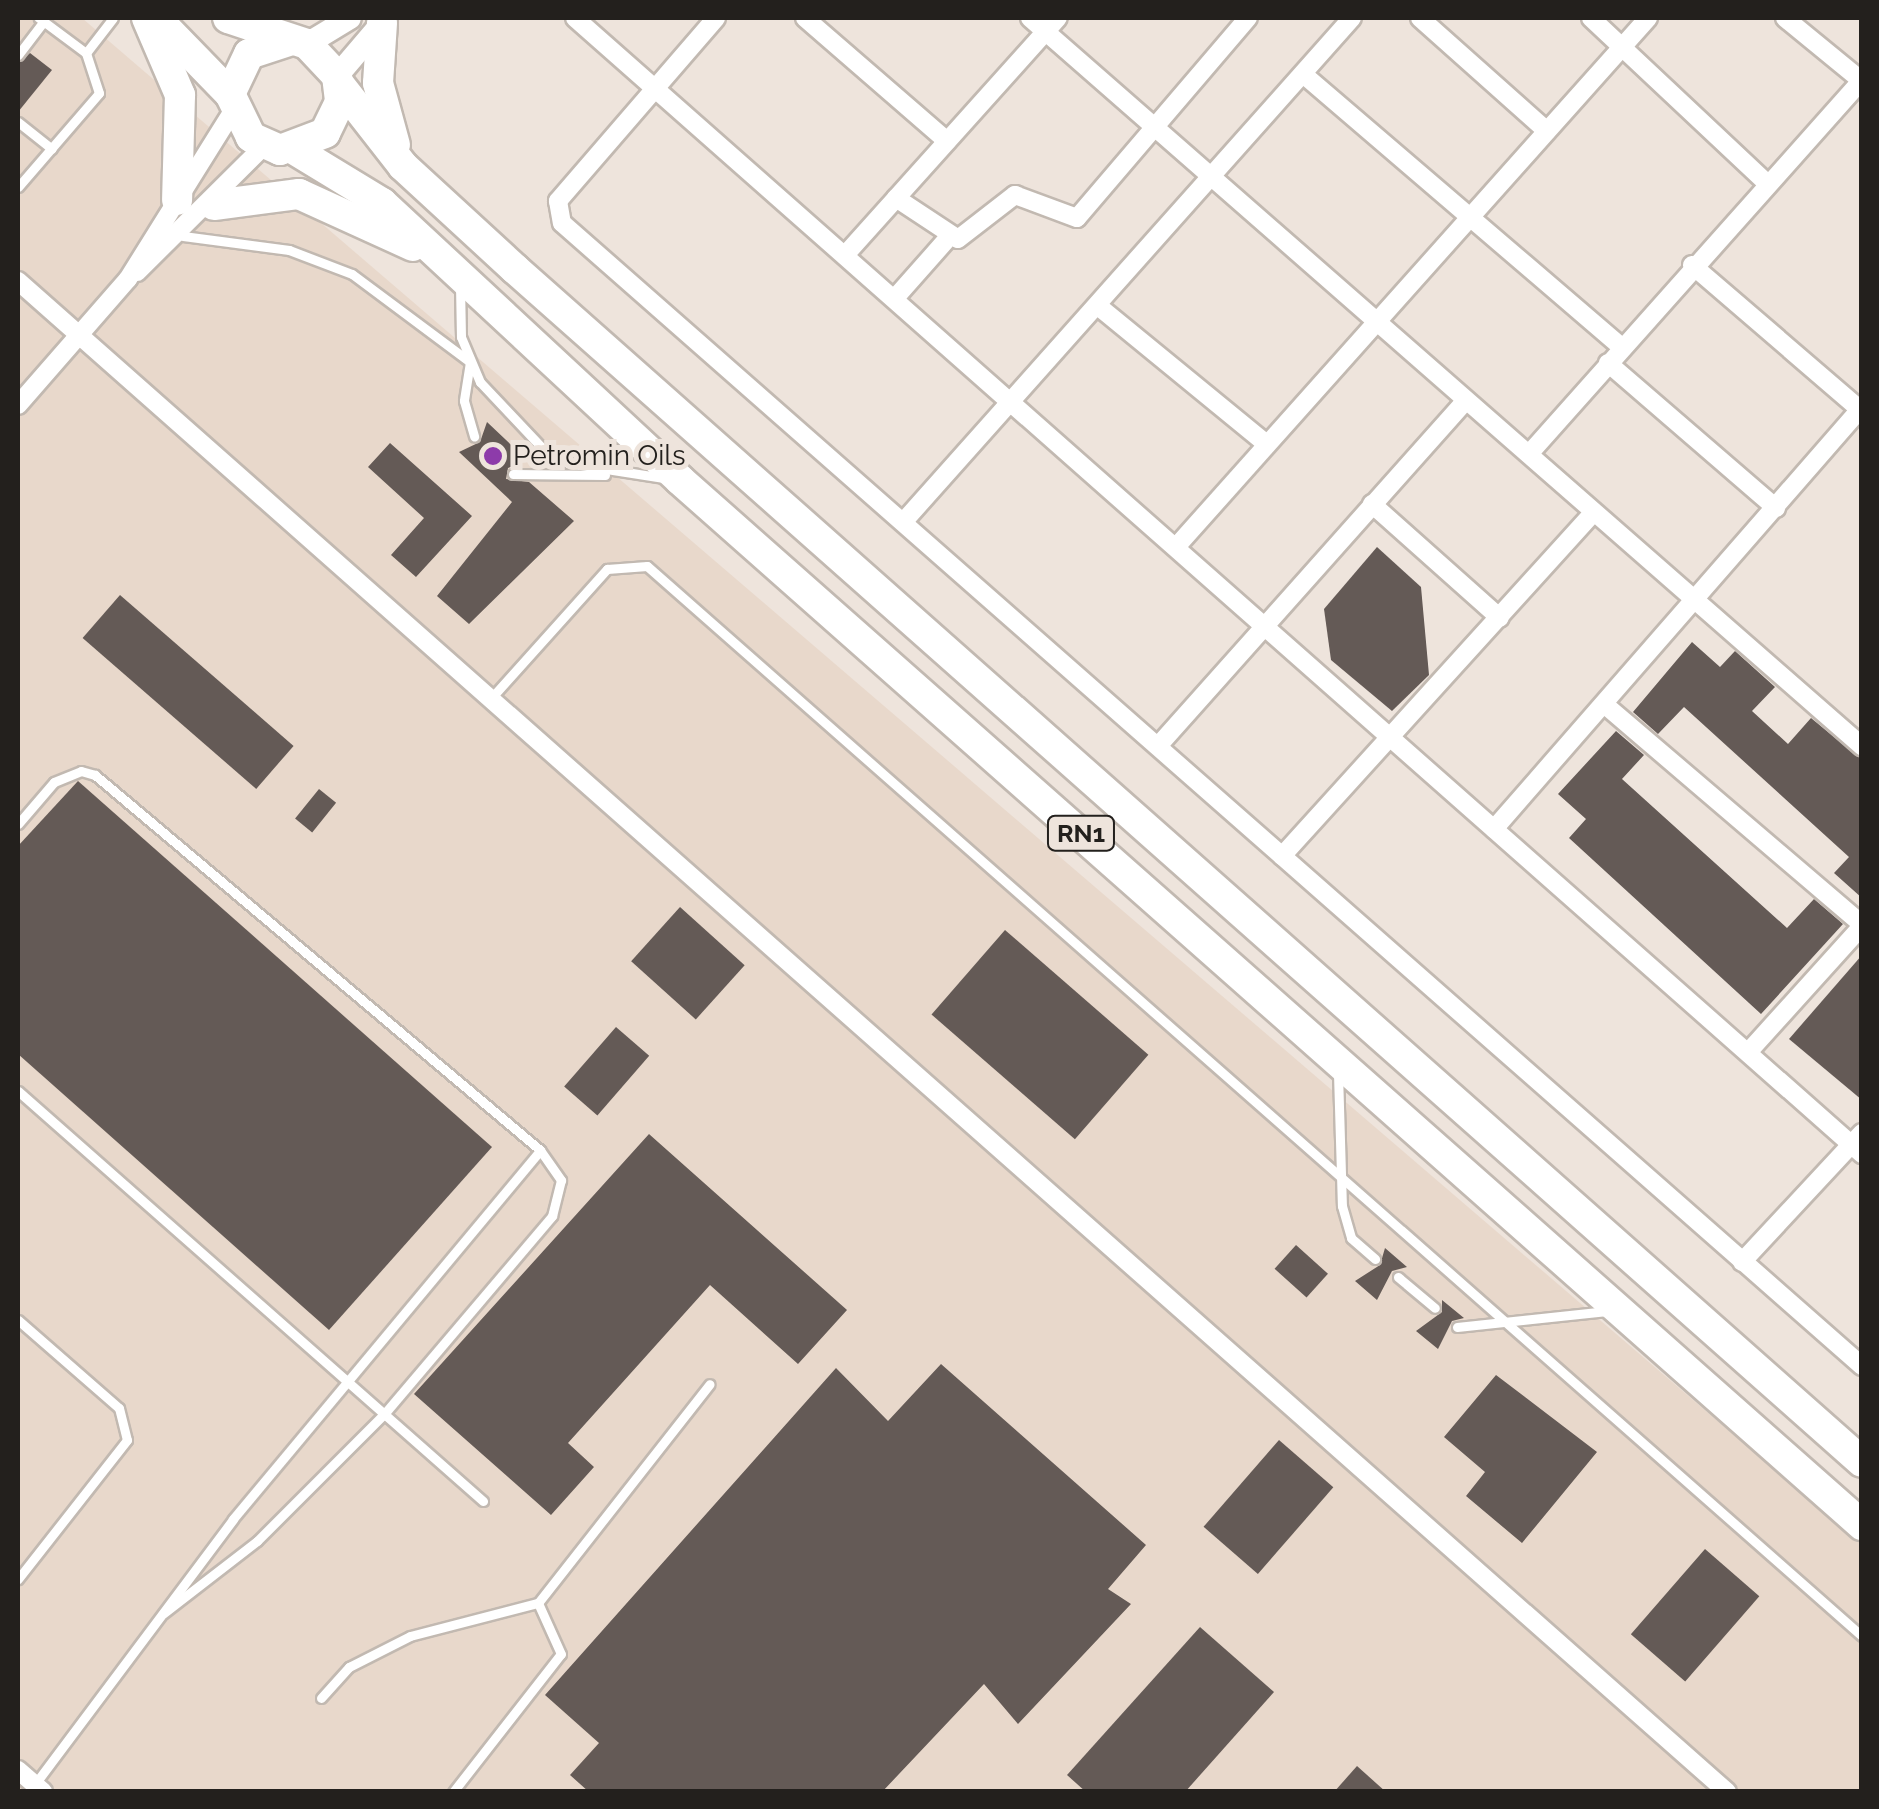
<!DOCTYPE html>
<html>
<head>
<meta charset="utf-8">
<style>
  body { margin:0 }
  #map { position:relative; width:1879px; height:1809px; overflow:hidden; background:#eee4dc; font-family:Raleway,sans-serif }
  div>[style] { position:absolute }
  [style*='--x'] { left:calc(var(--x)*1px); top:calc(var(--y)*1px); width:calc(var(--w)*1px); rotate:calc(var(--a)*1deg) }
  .built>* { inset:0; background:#e8d8cb }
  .building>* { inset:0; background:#645a56; transform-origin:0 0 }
  .roads { filter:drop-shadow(2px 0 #c2b9b1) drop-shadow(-2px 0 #c2b9b1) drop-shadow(0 2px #c2b9b1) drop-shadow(0 -2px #c2b9b1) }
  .service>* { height:9px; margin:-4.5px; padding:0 4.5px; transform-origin:4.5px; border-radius:4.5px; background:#fff }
  .minor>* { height:18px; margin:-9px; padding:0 9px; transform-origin:9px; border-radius:9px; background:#fff }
  .tertiary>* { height:22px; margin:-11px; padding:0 11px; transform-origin:11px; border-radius:11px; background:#fff }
  .trunk>* { height:30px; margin:-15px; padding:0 15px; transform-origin:15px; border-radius:15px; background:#fff }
  .dots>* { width:28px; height:28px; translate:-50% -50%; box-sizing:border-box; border:5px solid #eee4dc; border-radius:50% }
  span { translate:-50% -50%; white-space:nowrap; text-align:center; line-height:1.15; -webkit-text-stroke:10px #eee4dc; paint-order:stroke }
  .shield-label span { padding:2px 8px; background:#eee4dc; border:2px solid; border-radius:8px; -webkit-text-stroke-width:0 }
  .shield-label { font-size:25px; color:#23201d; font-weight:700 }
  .poi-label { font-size:28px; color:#23201d }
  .left { translate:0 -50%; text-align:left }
  .frame { position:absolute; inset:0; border:20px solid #23201d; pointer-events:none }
</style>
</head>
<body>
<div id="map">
  <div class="built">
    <i style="clip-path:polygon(18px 18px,82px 18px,1861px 1544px,1861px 1791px,18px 1791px)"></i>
  </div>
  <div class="building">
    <i style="clip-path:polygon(30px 53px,52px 70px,18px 112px,18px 63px)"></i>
    <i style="clip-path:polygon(487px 422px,527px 460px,508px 468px,506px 479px,529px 482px,574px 521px,469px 624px,437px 596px,512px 502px,459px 452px,480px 442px)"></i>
    <i style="clip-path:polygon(390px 443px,472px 516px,416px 577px,391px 555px,424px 518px,368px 467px)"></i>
    <i style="clip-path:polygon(1377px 547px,1421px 587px,1429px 675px,1392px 711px,1331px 660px,1324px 609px)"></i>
    <i style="left:120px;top:595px;width:230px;height:57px;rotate:41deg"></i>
    <i style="clip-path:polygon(1692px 642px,1720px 667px,1735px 651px,1775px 687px,1752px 711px,1788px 744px,1811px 718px,1862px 760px,1862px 898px,1834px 873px,1849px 857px,1684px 707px,1658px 734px,1633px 712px)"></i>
    <i style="clip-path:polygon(1616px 731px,1644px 755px,1622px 779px,1787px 928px,1814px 899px,1843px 924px,1761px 1014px,1569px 838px,1586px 819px,1558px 794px)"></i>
    <i style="clip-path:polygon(78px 781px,492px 1147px,329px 1330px,18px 1054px,18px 846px)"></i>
    <i style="left:319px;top:789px;width:22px;height:38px;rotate:39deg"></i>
    <i style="left:680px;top:907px;width:87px;height:73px;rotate:42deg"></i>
    <i style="left:1005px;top:930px;width:190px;height:112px;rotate:41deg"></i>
    <i style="clip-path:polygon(1862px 955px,1862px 1100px,1789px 1039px)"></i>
    <i style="left:616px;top:1027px;width:44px;height:79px;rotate:41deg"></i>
    <i style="clip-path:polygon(649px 1134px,847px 1310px,798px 1364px,710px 1285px,568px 1443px,594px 1467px,551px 1515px,414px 1394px)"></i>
    <i style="left:1296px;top:1245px;width:43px;height:32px;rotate:42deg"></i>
    <i style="clip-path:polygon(1385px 1248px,1407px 1267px,1392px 1271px,1377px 1300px,1355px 1281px,1380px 1265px)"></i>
    <i style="clip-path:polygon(1442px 1300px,1464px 1318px,1452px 1321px,1438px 1349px,1416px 1331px,1442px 1312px)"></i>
    <i style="clip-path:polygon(941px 1364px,1146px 1545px,1108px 1589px,1131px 1604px,1018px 1724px,984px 1684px,882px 1792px,589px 1792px,570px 1775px,599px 1743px,545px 1695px,836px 1368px,888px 1421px)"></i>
    <i style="clip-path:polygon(1496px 1375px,1597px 1452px,1522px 1543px,1466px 1496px,1485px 1472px,1444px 1437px)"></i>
    <i style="left:1279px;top:1440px;width:72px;height:115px;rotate:41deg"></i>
    <i style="left:1705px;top:1549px;width:72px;height:113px;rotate:41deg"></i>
    <i style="clip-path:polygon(1200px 1627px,1274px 1692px,1185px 1792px,1086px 1792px,1067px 1775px)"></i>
    <i style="clip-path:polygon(1357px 1766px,1386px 1792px,1334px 1792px)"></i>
  </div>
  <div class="roads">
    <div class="service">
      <i style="--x:86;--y:53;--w:44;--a:-52.4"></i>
      <i style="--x:18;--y:55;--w:43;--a:-52.6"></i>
      <i style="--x:18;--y:122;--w:43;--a:38.5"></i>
      <i style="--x:18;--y:187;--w:124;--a:-49.2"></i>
      <i style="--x:99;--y:93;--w:42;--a:-108"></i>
      <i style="--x:86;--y:53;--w:59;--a:-143.3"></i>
      <i style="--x:183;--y:236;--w:107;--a:7.5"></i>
      <i style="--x:289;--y:250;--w:67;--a:20.9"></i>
      <i style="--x:352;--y:274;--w:147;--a:36.7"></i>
      <i style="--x:470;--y:362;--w:39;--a:99"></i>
      <i style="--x:464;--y:401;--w:37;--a:74"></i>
      <i style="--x:460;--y:285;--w:52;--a:88.9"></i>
      <i style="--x:461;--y:337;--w:49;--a:67.1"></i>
      <i style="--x:480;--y:382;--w:93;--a:46.7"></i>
      <i style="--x:544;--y:450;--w:27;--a:28"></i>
      <i style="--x:568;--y:463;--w:97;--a:8.9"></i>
      <i style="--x:513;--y:474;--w:92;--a:0.6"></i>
      <i style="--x:493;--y:696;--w:171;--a:-48.1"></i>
      <i style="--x:607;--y:569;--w:40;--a:-4.3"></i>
      <i style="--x:647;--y:566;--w:1619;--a:41.37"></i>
      <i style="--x:18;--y:824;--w:55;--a:-49.4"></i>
      <i style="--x:54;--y:782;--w:29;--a:-22"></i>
      <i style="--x:81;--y:771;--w:15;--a:16"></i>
      <i style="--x:95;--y:775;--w:582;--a:40.12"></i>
      <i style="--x:540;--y:1150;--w:37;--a:55"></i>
      <i style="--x:561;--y:1180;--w:37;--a:104"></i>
      <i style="--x:552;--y:1216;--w:261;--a:130.3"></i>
      <i style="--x:383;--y:1415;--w:178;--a:135"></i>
      <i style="--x:257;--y:1541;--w:118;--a:142.3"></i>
      <i style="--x:1338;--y:1073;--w:133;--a:88.3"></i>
      <i style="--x:1342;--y:1206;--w:33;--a:74"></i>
      <i style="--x:1351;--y:1238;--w:32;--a:41"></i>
      <i style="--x:18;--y:1091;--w:620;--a:41.4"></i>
      <i style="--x:1398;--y:1277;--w:48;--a:40"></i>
      <i style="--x:18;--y:1320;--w:134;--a:41.1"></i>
      <i style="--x:119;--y:1408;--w:33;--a:76"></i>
      <i style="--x:127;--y:1440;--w:177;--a:128.1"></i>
      <i style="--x:1457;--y:1327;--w:151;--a:-6.1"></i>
      <i style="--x:321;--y:1698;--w:42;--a:-47.9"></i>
      <i style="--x:349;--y:1667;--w:68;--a:-26.9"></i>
      <i style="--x:410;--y:1636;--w:132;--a:-14.5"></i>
      <i style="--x:538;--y:1603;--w:278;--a:-51.9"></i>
      <i style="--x:35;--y:1784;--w:331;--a:-53.2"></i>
      <i style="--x:233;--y:1519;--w:480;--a:-50.2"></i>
      <i style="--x:453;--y:1792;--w:175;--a:-52"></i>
      <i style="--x:561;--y:1654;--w:56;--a:-114.3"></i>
    </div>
    <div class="minor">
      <i style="--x:575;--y:18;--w:1717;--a:41.43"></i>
      <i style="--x:716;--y:18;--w:242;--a:130.8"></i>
      <i style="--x:558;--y:201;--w:22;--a:80"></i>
      <i style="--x:562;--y:223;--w:1731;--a:41.32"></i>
      <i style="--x:805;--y:18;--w:188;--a:40.9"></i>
      <i style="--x:1030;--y:18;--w:1106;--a:41.19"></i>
      <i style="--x:1420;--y:18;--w:170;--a:41.7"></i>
      <i style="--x:1591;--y:18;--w:241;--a:43.2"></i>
      <i style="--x:1785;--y:18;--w:99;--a:39.3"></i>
      <i style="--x:1303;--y:74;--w:420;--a:40.6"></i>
      <i style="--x:896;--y:198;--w:74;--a:33.5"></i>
      <i style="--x:958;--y:239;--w:72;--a:-37.7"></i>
      <i style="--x:1015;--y:195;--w:66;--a:20.4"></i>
      <i style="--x:1077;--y:218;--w:263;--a:-49.5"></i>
      <i style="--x:846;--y:254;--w:317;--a:-48.1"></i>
      <i style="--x:1692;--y:265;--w:224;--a:40.7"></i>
      <i style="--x:137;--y:272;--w:180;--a:-44.8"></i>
      <i style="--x:18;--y:281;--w:2281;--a:41.48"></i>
      <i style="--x:895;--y:298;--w:81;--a:-48.5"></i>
      <i style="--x:1098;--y:306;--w:215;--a:39.3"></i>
      <i style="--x:1608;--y:363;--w:222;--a:40.8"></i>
      <i style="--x:18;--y:405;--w:167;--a:-48.9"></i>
      <i style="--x:128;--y:279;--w:198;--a:-58"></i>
      <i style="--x:1529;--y:454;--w:501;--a:-48.32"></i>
      <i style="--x:1372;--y:504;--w:171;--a:41.7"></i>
      <i style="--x:905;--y:520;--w:672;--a:-48.32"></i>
      <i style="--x:1176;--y:547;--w:709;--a:-48.26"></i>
      <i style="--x:1604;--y:704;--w:339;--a:40.5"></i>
      <i style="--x:1158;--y:746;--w:463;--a:-48.3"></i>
      <i style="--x:1494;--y:829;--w:560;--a:-48.91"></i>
      <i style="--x:1282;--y:856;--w:464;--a:-47.8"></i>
      <i style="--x:1751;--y:1049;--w:166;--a:-47.9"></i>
      <i style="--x:1742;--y:1262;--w:176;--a:-47.1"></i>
      <i style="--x:18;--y:1770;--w:33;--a:41"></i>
    </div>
    <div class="tertiary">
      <i style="--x:307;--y:44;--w:50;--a:-31.2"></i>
      <i style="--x:337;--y:76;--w:71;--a:-49.6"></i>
    </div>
    <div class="trunk">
      <i style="--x:147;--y:18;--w:84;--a:66.8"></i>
      <i style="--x:180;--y:95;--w:105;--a:91.6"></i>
      <i style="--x:156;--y:18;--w:106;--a:45.8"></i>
      <i style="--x:228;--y:18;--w:83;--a:18.2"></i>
      <i style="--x:307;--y:44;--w:44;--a:46.8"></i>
      <i style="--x:337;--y:76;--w:26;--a:83"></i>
      <i style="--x:340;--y:102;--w:34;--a:116"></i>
      <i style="--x:325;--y:133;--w:48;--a:159.3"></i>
      <i style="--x:280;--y:150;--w:32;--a:-156"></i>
      <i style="--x:251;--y:137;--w:48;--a:-116"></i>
      <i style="--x:230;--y:94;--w:44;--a:-64.6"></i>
      <i style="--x:249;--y:54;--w:45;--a:-18"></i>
      <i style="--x:382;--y:23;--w:60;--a:93.8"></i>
      <i style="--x:378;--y:83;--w:64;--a:74.7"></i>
      <i style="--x:339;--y:84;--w:104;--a:52"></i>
      <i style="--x:403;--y:166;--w:152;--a:42.6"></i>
      <i style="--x:515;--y:269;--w:1799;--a:41.53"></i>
      <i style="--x:295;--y:150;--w:102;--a:31.3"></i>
      <i style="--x:382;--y:203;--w:407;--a:42.9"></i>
      <i style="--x:680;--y:480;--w:1578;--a:41.48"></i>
      <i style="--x:214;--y:205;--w:86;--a:-7.4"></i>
      <i style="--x:299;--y:194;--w:125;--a:24.5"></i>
    </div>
  </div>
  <div class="dots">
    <i style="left:493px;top:456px;background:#8d3baa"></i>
  </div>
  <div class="shield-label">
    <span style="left:1081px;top:833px">RN1</span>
  </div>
  <div class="poi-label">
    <span class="left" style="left:513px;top:456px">Petromin Oils</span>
  </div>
  <div class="frame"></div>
</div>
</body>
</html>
